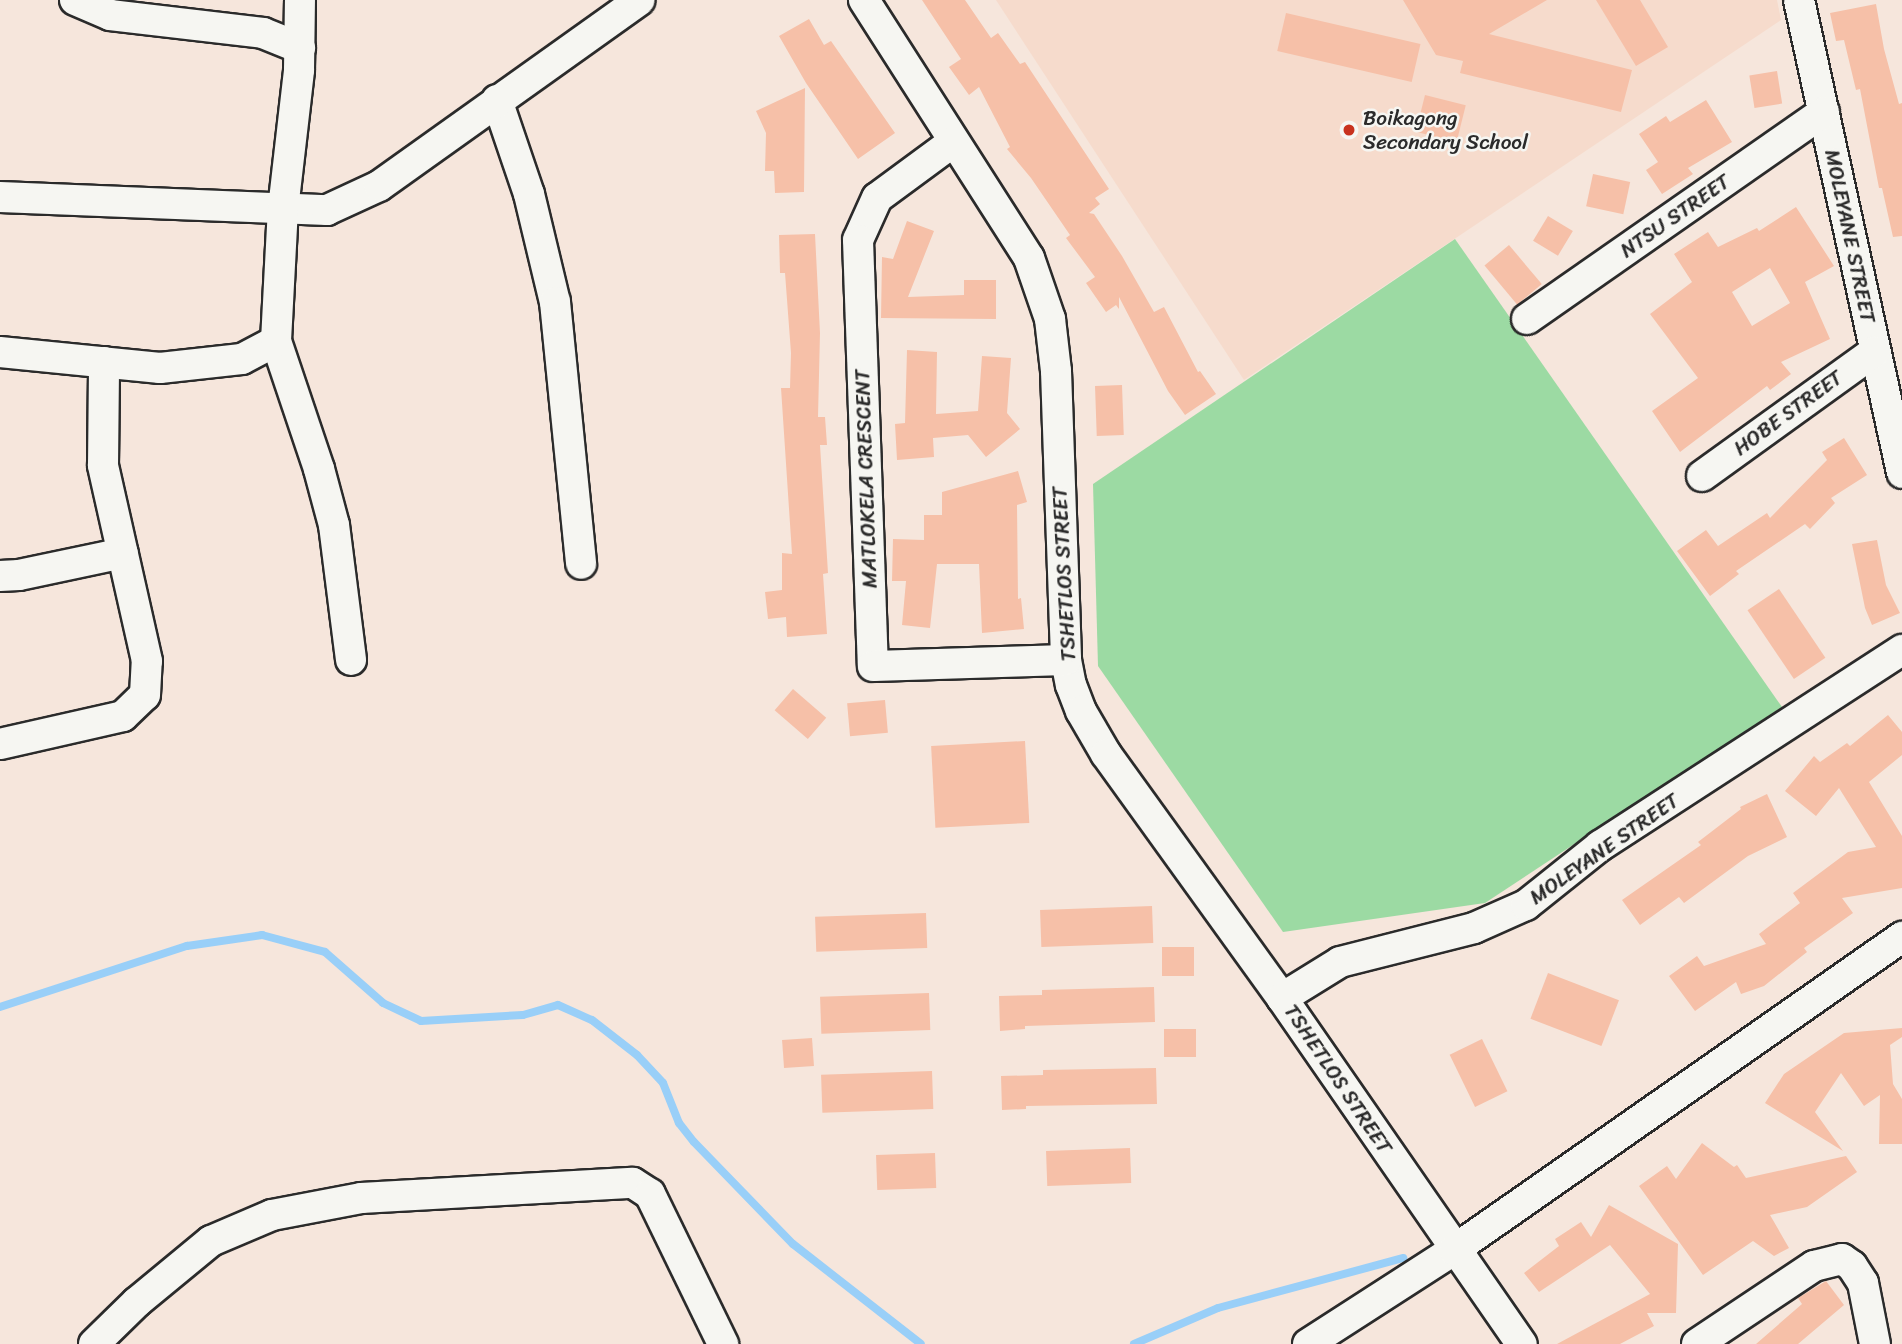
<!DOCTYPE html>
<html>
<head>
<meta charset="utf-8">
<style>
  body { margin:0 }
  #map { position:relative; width:1902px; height:1344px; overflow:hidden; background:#f6e6dc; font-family:Sriracha,sans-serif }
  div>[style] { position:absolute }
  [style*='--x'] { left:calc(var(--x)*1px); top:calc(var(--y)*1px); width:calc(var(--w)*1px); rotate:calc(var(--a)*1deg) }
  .built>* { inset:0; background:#f6dbcc }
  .green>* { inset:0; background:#9cdaa3 }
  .stream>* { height:8px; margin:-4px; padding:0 4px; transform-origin:4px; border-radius:4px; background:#99cff8 }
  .building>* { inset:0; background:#f6c0a8; transform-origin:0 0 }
  .roads { filter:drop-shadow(2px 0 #2b2b2b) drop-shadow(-2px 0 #2b2b2b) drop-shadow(0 2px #2b2b2b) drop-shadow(0 -2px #2b2b2b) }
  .minor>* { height:30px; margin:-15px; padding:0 15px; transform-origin:15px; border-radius:15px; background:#f6f6f2 }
  .dots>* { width:19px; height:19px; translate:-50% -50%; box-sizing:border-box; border:4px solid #f6f6f2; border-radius:50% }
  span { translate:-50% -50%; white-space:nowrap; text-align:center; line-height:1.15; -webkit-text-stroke:5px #f6f6f2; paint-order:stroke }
  .poi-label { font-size:21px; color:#2b2b2b }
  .left { translate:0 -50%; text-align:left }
  .street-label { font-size:21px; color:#2b2b2b }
</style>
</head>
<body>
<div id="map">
  <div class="built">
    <i style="clip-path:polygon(996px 0,1777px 0,1781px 20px,1244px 380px)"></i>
  </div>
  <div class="green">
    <i style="clip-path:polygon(1455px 239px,1782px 707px,1485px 903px,1283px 932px,1098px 666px,1093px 484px)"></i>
  </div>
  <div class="stream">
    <i style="--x:0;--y:1007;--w:197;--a:-18.1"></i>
    <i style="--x:187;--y:946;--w:76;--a:-8.3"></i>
    <i style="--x:262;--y:935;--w:65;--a:15.1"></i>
    <i style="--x:325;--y:952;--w:77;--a:41.3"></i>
    <i style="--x:383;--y:1003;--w:42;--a:25.3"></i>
    <i style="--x:421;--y:1021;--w:102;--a:-3.4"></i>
    <i style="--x:523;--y:1015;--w:36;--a:-16"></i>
    <i style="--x:558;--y:1005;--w:37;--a:24"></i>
    <i style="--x:592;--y:1020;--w:57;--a:37.9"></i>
    <i style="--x:637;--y:1055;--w:38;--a:47"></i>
    <i style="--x:663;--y:1083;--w:43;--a:68.2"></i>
    <i style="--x:679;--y:1123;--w:24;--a:52"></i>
    <i style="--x:694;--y:1142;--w:142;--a:45.9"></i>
    <i style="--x:793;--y:1244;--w:162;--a:38"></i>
    <i style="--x:1134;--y:1344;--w:91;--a:-23.2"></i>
    <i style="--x:1218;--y:1308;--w:192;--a:-15.1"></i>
  </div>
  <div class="building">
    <i style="clip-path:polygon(922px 0,965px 0,991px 38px,998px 33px,1020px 64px,1025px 62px,1109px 189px,1095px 198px,1100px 204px,1089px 213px,1094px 214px,1122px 256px,1154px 312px,1164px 307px,1198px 372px,1200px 371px,1216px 394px,1185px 415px,1168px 391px,1119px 297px,1119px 309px,1116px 305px,1106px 312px,1086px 283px,1095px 277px,1066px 238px,1070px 235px,1031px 178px,1007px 149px,1010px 147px,979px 87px,969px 95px,949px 67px,961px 59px)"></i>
    <i style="clip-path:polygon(1403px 0,1547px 0,1489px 34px,1632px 70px,1621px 112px,1460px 73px,1463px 61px,1436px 55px)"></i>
    <i style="clip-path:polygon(1596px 0,1640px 0,1668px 47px,1636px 66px)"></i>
    <i style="clip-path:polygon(1876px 4px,1884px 49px,1899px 104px,1902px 103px,1902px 236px,1893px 237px,1882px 188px,1879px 188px,1860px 89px,1856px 90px,1844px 40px,1836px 41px,1830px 13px)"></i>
    <i style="left:1286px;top:13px;width:138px;height:39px;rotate:13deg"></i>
    <i style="clip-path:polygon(809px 19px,824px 45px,831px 41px,895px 133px,858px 159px,806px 83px,779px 36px)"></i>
    <i style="left:1777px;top:71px;width:33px;height:28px;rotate:81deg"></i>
    <i style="clip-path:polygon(805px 88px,804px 192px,775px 193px,774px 171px,765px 171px,766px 133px,756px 111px)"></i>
    <i style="left:1425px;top:95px;width:42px;height:38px;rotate:14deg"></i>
    <i style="clip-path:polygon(1706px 100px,1732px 142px,1688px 168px,1693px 174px,1662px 194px,1646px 170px,1658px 162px,1639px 134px,1666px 116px,1670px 122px)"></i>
    <i style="left:1593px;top:174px;width:38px;height:33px;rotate:12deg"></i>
    <i style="clip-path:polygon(evenodd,1796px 207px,1834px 266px,1805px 282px,1830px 339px,1781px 362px,1791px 374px,1770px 390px,1767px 386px,1680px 452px,1652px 411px,1698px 378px,1650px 314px,1692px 282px,1674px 254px,1708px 232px,1718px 247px,1757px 228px,1759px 231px,1796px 207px,1770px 268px,1790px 303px,1752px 326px,1732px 292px,1770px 268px)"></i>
    <i style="left:1548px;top:216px;width:29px;height:29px;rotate:31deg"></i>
    <i style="clip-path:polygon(907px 221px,934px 231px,908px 297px,964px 295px,964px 280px,996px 280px,996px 319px,881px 318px,882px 257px,893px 259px)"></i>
    <i style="clip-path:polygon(815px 234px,820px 333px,818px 417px,825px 417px,827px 445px,820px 445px,828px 573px,823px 574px,827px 634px,787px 637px,786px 617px,768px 619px,765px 592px,782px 590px,782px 553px,792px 554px,781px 388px,790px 388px,791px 353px,785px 273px,780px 273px,779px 235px)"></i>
    <i style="left:1509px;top:245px;width:51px;height:32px;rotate:50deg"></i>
    <i style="clip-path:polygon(907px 350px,937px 352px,936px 414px,978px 411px,982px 356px,1011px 358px,1007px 413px,1020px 429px,986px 457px,968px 435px,933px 438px,934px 457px,897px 460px,895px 424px,905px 423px)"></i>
    <i style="left:1122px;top:385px;width:50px;height:27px;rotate:88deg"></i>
    <i style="clip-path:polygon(1844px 438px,1867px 475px,1831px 498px,1835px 503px,1810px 529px,1805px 524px,1736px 571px,1739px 574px,1710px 596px,1677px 551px,1706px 530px,1718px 546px,1767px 513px,1770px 518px,1827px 460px,1822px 452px)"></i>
    <i style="clip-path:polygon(1018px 471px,1027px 502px,1017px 505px,1018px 599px,1021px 598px,1024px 629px,982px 633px,979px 564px,937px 564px,930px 628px,902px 625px,906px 581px,892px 581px,893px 539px,924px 540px,924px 515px,942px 515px,942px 492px)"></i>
    <i style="clip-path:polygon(1877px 540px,1886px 585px,1900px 613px,1872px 625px,1865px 608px,1852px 544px)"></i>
    <i style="left:1779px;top:589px;width:83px;height:38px;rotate:56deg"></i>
    <i style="left:793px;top:689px;width:44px;height:28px;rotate:41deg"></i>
    <i style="left:885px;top:700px;width:33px;height:38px;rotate:85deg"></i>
    <i style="clip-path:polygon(1888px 715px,1902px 732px,1902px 755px,1869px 782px,1902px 836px,1902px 888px,1842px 898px,1853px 913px,1804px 948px,1807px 952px,1764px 986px,1741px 994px,1736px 982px,1695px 1011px,1669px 976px,1697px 956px,1704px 966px,1766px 944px,1759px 934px,1800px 903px,1793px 893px,1848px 852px,1876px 847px,1839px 788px,1816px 816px,1785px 791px,1814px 756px,1820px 762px,1847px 743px,1850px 746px)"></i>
    <i style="left:1025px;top:741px;width:82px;height:94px;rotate:87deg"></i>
    <i style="clip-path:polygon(1767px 794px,1787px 837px,1748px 856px,1684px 903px,1679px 897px,1640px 925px,1622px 900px,1701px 845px,1698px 842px,1741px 809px,1740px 807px)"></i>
    <i style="left:1152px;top:906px;width:37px;height:112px;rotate:88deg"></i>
    <i style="left:926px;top:913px;width:35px;height:111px;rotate:88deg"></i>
    <i style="left:1162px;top:947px;width:32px;height:29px"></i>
    <i style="left:1548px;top:973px;width:76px;height:49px;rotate:21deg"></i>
    <i style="clip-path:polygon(1154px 987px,1155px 1022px,1025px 1026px,1025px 1029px,1000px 1031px,999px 996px,1042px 995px,1042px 990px)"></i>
    <i style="left:929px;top:993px;width:37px;height:109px;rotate:88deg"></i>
    <i style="clip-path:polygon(1902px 1028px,1902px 1037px,1890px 1045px,1893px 1084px,1902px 1099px,1902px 1144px,1879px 1144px,1880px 1095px,1864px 1106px,1841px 1073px,1815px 1112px,1843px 1151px,1765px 1103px,1784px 1074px,1844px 1033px)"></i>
    <i style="left:1196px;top:1029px;width:28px;height:32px;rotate:90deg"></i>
    <i style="left:812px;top:1038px;width:28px;height:30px;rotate:86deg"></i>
    <i style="left:1482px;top:1039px;width:58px;height:36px;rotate:64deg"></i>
    <i style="clip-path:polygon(1156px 1068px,1157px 1104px,1026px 1106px,1026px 1109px,1002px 1110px,1001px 1076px,1043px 1075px,1043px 1070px)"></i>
    <i style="left:932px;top:1071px;width:38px;height:111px;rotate:88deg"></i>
    <i style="clip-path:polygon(1702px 1143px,1734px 1167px,1737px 1165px,1746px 1178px,1846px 1156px,1857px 1172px,1807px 1207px,1770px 1215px,1789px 1248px,1774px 1256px,1753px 1241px,1703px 1275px,1639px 1186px,1667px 1166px,1676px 1179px)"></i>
    <i style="left:1130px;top:1148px;width:35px;height:84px;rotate:88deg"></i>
    <i style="left:935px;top:1153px;width:35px;height:59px;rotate:88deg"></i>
    <i style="clip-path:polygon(1609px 1205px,1678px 1244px,1676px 1313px,1647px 1313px,1654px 1326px,1620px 1344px,1557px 1344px,1650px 1294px,1610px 1245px,1539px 1292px,1524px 1273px,1559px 1246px,1555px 1239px,1581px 1222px,1591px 1237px)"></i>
    <i style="clip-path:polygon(1826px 1281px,1844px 1305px,1798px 1344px,1756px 1344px,1802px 1304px,1798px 1298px)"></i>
  </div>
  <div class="roads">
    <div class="minor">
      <i style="--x:75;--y:0;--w:38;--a:23"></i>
      <i style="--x:110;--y:15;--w:154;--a:6.7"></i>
      <i style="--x:263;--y:33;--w:40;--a:22"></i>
      <i style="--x:864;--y:0;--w:306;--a:57.4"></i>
      <i style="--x:1029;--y:258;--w:65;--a:71"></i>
      <i style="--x:1050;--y:319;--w:52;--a:83.4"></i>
      <i style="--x:1056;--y:371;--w:289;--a:88"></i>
      <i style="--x:1066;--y:660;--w:25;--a:79"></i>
      <i style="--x:1071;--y:685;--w:28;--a:69"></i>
      <i style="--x:1081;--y:711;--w:50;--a:59.8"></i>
      <i style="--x:1106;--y:754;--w:301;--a:54.2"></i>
      <i style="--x:1282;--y:998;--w:421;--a:55.3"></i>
      <i style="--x:1799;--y:0;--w:484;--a:77.7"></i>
      <i style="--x:497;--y:100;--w:99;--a:71.2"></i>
      <i style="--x:529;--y:194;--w:111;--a:76.5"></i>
      <i style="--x:555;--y:302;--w:263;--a:84.3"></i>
      <i style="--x:953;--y:142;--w:94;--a:143.6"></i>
      <i style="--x:877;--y:198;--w:46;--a:114.3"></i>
      <i style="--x:858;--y:240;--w:426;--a:88"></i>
      <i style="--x:873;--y:666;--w:193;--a:-1.8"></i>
      <i style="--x:0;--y:197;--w:327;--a:2.3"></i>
      <i style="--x:327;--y:210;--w:57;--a:-24.8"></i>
      <i style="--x:379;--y:186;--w:320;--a:-35.5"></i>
      <i style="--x:1527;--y:319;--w:362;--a:-34.9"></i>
      <i style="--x:276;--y:341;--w:135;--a:71.4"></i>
      <i style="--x:319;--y:469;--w:58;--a:75"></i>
      <i style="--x:334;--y:525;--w:136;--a:82.8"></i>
      <i style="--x:0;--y:352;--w:161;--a:5.7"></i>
      <i style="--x:160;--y:368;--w:82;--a:-6.3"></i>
      <i style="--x:242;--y:359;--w:38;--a:-28"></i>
      <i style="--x:276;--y:341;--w:132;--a:-87"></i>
      <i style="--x:283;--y:209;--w:140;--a:-83.4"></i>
      <i style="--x:299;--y:70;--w:70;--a:-89.2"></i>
      <i style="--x:1702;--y:476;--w:213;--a:-35.8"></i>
      <i style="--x:0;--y:576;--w:19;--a:-3"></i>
      <i style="--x:19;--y:575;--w:106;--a:-11.9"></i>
      <i style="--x:0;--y:744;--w:126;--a:-12.8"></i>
      <i style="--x:123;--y:716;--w:30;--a:-44"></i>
      <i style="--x:145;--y:695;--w:34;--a:-87"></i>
      <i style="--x:147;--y:661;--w:201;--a:-102.7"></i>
      <i style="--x:103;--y:465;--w:103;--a:-89.4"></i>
      <i style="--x:1282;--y:998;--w:68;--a:-31.8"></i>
      <i style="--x:1340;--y:962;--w:138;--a:-14.2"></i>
      <i style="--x:1474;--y:928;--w:57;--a:-23.9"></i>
      <i style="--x:1526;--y:905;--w:95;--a:-38.6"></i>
      <i style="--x:1600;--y:846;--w:360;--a:-33"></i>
      <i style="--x:94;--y:1344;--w:60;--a:-44.3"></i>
      <i style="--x:137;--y:1302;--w:96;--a:-39.5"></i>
      <i style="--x:211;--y:1241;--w:66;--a:-23.1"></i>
      <i style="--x:272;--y:1215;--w:91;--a:-10.8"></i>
      <i style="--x:361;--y:1198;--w:272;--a:-3.2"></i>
      <i style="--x:633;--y:1183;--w:20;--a:33"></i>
      <i style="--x:650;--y:1194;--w:167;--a:64"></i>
      <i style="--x:1308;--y:1344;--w:174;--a:-32.8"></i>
      <i style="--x:1454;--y:1250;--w:547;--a:-34.94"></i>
      <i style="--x:1697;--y:1344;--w:141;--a:-33.7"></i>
      <i style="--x:1814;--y:1266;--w:29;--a:-14"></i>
      <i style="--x:1842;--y:1259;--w:12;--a:35"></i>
      <i style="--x:1852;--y:1266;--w:20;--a:57"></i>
      <i style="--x:1863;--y:1283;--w:62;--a:78.9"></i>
    </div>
  </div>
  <div class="dots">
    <i style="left:1349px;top:130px;background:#c8321e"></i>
  </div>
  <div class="poi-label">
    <span class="left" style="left:1363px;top:130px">Boikagong<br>Secondary School</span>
  </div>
  <div class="street-label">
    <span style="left:1675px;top:216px;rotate:-35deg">NTSU STREET</span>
    <span style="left:1850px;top:236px;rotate:78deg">MOLEYANE STREET</span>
    <span style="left:1788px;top:413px;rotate:-36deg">HOBE STREET</span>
    <span style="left:866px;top:479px;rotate:-92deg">MATLOKELA CRESCENT</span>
    <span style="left:1064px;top:574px;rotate:-93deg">TSHETLOS STREET</span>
    <span style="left:1604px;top:849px;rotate:-35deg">MOLEYANE STREET</span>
    <span style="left:1338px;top:1079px;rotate:56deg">TSHETLOS STREET</span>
  </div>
</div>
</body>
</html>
